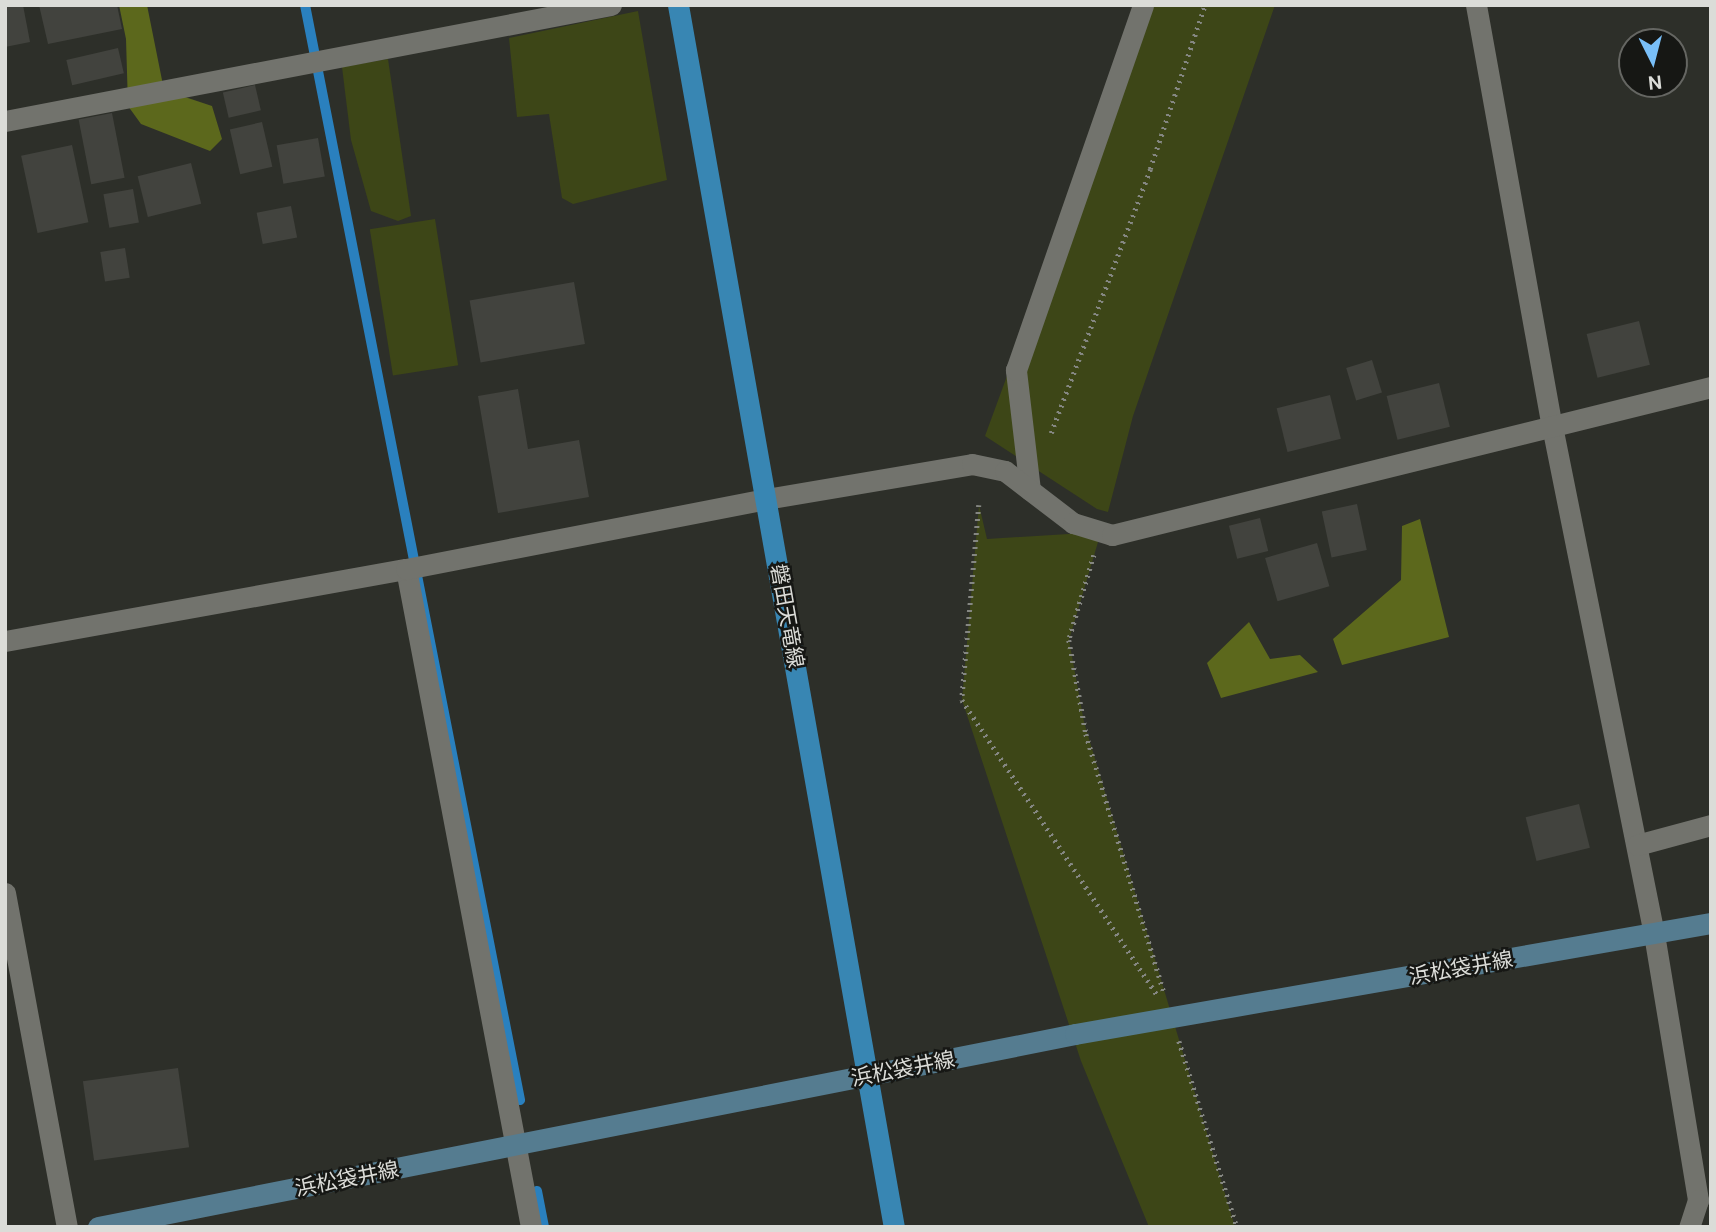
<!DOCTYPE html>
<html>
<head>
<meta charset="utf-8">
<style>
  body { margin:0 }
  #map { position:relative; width:1716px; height:1232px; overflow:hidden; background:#2d2f29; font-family:"DM Sans","Noto Sans JP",sans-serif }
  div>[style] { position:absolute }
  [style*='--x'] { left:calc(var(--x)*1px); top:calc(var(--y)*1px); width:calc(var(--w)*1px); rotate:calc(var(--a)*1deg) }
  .green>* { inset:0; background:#3d4617; transform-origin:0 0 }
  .forest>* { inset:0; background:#5c681c }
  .stream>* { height:10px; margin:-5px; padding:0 5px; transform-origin:5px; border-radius:5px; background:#2a80be }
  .building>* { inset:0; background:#42433e; transform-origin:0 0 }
  .path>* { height:4.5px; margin-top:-2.25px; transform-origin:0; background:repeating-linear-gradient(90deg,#858782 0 2px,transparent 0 7px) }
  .street>* { height:21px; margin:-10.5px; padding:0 10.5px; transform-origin:10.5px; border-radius:10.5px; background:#72736d }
  .secondary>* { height:21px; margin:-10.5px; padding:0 10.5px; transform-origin:10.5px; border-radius:10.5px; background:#557c90 }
  .primary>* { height:21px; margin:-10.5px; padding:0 10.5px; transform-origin:10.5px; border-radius:10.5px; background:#3886b3 }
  span { translate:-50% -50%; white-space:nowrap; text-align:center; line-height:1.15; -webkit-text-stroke:5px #161714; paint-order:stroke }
  .street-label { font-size:21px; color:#dbdcd8 }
  .frame { position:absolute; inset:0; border:7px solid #dbdcd8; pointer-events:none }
  .north { position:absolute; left:1618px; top:28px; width:70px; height:70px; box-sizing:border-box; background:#161714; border:2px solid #656662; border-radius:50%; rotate:174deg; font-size:19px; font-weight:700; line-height:28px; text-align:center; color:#dbdcd8 }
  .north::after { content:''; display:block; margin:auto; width:24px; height:32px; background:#79bff8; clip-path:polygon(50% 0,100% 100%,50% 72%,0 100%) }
</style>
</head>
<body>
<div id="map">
  <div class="green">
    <i style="clip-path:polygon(1143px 5px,1275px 5px,1133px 416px,1108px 512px,1097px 509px,985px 436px)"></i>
    <i style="clip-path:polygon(638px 11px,667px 180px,573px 204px,562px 198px,549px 114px,517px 117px,509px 38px)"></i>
    <i style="clip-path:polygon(388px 59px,411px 216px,398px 221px,371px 211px,351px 140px,342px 67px)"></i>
    <i style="left:435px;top:219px;width:148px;height:66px;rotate:81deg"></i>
    <i style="clip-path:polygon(979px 505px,987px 539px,1101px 532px,1069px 640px,1084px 722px,1235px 1227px,1149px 1227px,1081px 1061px,962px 700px)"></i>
  </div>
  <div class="forest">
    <i style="clip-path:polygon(119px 5px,147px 5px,164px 90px,212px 106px,222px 139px,210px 151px,141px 124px,128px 106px,126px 39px)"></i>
    <i style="clip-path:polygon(1420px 519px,1449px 637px,1342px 665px,1333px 639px,1401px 580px,1402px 526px)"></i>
    <i style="clip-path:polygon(1249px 622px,1270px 659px,1300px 655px,1318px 672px,1221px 698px,1207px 663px)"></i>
  </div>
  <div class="stream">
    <i style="--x:305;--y:5;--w:1116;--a:78.89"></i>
    <i style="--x:537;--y:1191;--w:37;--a:79"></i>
  </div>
  <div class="building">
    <i style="clip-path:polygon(5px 5px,23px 5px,30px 42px,5px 47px)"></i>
    <i style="clip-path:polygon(39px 5px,117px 5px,122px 29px,48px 44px)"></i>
    <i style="left:118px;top:48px;width:26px;height:53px;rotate:77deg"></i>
    <i style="left:255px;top:85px;width:26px;height:33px;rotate:77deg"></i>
    <i style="left:112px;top:113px;width:66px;height:34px;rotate:79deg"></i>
    <i style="left:262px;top:122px;width:46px;height:33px;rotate:77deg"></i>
    <i style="left:318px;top:138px;width:39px;height:42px;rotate:80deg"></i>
    <i style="left:72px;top:145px;width:79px;height:52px;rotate:78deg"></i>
    <i style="left:191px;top:163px;width:42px;height:55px;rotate:76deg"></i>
    <i style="left:133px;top:189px;width:34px;height:30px;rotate:80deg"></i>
    <i style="left:291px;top:206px;width:32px;height:35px;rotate:79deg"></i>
    <i style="left:125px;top:248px;width:30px;height:25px;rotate:81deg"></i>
    <i style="left:574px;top:282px;width:63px;height:106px;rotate:80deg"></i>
    <i style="left:1639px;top:321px;width:45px;height:54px;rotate:76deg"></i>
    <i style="left:1372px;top:360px;width:34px;height:27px;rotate:73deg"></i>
    <i style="left:1439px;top:383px;width:45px;height:54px;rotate:76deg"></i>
    <i style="clip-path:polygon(518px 389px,528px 449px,579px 440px,589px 497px,498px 513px,478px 396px)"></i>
    <i style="left:1330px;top:395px;width:45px;height:55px;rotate:76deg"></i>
    <i style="left:1357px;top:504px;width:47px;height:36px;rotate:78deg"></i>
    <i style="left:1260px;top:518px;width:34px;height:32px;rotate:76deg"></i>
    <i style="left:1317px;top:543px;width:45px;height:54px;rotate:74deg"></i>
    <i style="left:1579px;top:804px;width:45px;height:55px;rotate:76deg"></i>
    <i style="left:178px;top:1068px;width:80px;height:96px;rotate:82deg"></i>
  </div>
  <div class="path">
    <i style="--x:1051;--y:433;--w:282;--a:-69.4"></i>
    <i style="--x:1150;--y:169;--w:173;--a:-71.5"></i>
    <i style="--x:979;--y:505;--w:196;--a:95"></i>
    <i style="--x:962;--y:700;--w:354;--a:56.5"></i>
    <i style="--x:1094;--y:555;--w:89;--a:106.4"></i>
    <i style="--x:1069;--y:640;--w:96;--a:79.7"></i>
    <i style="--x:1086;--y:734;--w:270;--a:73.2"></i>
    <i style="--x:1179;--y:1041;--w:195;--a:72.7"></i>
  </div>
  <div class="street">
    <i style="--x:1476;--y:5;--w:428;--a:79.8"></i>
    <i style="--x:1552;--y:426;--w:518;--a:78.65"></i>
    <i style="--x:1654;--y:934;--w:270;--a:80.6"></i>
    <i style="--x:1698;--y:1200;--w:28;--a:108"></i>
    <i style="--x:5;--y:121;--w:617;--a:-10.84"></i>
    <i style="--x:1030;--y:490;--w:121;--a:-96.7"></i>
    <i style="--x:1016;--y:370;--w:386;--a:-70.8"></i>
    <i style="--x:406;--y:569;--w:670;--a:79.24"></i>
    <i style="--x:5;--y:641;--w:407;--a:-10.2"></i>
    <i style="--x:406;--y:569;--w:367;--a:-11"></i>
    <i style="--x:766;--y:499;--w:209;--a:-9.6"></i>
    <i style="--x:972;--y:464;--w:34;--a:12"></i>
    <i style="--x:1005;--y:471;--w:86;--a:37.4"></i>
    <i style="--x:1073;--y:523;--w:41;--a:17.1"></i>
    <i style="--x:1112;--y:535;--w:617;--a:-13.88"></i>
    <i style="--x:1637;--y:845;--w:77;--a:-15.1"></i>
    <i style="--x:5;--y:893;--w:340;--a:79.5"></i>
  </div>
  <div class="secondary">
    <i style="--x:98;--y:1227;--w:996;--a:-11.17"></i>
    <i style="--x:1075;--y:1034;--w:646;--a:-9.9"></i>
  </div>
  <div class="primary">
    <i style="--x:678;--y:5;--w:1241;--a:79.98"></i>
  </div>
  <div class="street-label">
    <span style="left:787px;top:616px;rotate:80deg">磐田天竜線</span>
    <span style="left:1461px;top:968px;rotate:-10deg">浜松袋井線</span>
    <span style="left:903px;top:1069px;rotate:-11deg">浜松袋井線</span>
    <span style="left:347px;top:1179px;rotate:-11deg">浜松袋井線</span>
  </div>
  <div class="frame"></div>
  <div class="north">N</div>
</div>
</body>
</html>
